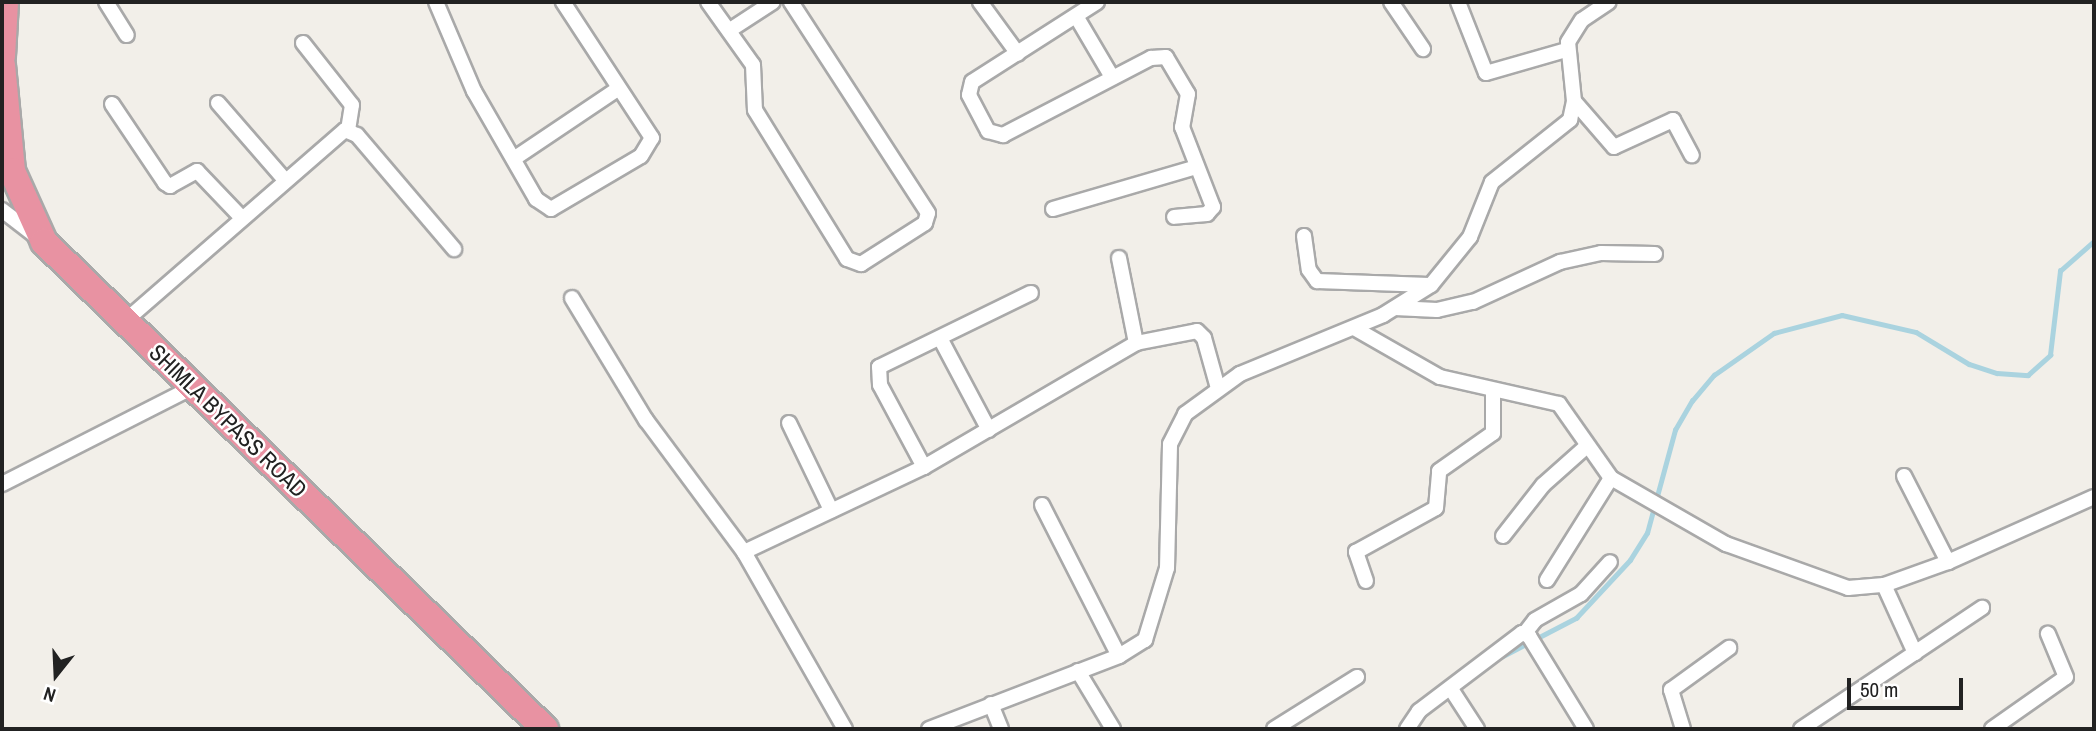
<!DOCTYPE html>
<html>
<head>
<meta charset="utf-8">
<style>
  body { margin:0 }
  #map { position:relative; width:2096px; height:731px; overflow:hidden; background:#f2efe9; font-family:"Archivo Narrow",sans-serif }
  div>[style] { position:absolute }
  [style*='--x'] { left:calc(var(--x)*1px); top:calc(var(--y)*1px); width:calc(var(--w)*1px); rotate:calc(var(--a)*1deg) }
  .stream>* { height:4.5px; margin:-2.25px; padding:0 2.25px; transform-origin:2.25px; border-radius:2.25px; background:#aad3df }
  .roads { filter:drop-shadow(2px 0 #a9a9a9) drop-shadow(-2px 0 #a9a9a9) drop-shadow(0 2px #a9a9a9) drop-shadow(0 -2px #a9a9a9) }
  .street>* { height:14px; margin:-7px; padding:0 7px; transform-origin:7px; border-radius:7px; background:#fff }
  .highway>* { height:26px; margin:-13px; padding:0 13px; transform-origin:13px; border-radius:13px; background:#e892a2 }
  span { translate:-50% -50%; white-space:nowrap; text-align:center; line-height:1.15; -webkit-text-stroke:5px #fff; paint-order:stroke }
  .street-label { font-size:23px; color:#222 }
  .frame { position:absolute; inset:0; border:4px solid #222; pointer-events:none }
  .north { position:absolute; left:21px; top:640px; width:70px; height:70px; -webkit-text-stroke:5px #fff; paint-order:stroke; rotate:198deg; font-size:19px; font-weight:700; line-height:28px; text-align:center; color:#222 }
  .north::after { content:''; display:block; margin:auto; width:24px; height:32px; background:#222; clip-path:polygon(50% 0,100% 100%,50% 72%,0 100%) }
  .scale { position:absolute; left:1847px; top:678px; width:116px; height:32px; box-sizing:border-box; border:4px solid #222; border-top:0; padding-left:9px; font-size:21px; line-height:24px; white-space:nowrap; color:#222; -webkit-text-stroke:5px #fff; paint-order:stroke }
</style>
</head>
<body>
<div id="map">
  <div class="stream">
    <i style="--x:1501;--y:657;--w:85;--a:-27.5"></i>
    <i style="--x:1576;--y:618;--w:79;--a:-47"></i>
    <i style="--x:1630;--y:560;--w:32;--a:-58"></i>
    <i style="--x:1647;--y:533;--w:107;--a:-74.8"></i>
    <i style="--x:1675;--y:430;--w:34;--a:-60"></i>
    <i style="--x:1692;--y:401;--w:34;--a:-50"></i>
    <i style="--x:1714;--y:375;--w:73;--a:-35"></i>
    <i style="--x:1774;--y:333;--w:70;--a:-14.8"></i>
    <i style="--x:1842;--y:315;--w:76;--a:12.9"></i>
    <i style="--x:1916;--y:332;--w:62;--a:31.1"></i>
    <i style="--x:1969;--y:364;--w:29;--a:18"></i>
    <i style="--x:1997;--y:373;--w:31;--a:4"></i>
    <i style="--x:2028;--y:375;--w:30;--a:-42"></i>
    <i style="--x:2050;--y:355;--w:85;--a:-83.2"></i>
    <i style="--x:2060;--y:271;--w:45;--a:-41.4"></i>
    <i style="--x:1412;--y:709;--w:68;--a:-37.2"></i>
  </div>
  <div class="roads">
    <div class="street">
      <i style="--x:106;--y:2;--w:39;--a:58"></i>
      <i style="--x:436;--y:2;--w:97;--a:66.9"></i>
      <i style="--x:474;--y:91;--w:125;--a:60.1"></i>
      <i style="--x:536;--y:199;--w:18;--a:34"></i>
      <i style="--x:551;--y:209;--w:104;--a:-30.5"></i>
      <i style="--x:641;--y:156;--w:21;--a:-59"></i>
      <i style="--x:652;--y:138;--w:163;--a:-123.2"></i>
      <i style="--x:708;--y:2;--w:77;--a:54.5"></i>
      <i style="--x:753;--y:65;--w:45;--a:87.5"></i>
      <i style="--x:755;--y:110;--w:175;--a:58.3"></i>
      <i style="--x:847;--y:259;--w:15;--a:20"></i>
      <i style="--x:861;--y:264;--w:76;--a:-32.6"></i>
      <i style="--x:925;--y:223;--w:10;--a:-73"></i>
      <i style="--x:928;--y:213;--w:252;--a:-123"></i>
      <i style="--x:980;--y:2;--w:64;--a:53.8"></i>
      <i style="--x:1097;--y:2;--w:148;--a:147.4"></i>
      <i style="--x:972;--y:82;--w:13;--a:103"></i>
      <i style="--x:969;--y:95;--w:41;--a:62.2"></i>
      <i style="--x:988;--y:131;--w:16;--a:15"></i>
      <i style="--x:1003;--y:135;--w:167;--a:-27.5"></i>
      <i style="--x:1151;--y:58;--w:15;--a:-4"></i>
      <i style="--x:1166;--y:57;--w:43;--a:59.3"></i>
      <i style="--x:1188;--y:94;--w:34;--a:100"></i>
      <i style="--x:1182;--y:127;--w:86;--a:68.8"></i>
      <i style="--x:1213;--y:207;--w:9;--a:131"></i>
      <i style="--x:1207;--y:214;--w:33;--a:175"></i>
      <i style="--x:1391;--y:2;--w:57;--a:55.8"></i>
      <i style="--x:1458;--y:2;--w:76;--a:68.5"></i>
      <i style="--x:1486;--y:73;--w:83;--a:-16"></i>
      <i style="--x:1076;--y:16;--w:71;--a:59.5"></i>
      <i style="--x:730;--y:30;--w:51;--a:-33.1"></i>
      <i style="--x:303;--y:43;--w:79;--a:51.7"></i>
      <i style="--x:352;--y:105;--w:25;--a:99"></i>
      <i style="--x:1574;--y:101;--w:61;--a:49"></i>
      <i style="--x:1614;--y:147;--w:65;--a:-24.6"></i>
      <i style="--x:1673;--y:120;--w:40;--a:62"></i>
      <i style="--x:218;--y:103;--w:101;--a:49"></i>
      <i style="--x:112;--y:104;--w:95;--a:56.1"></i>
      <i style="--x:165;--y:183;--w:6;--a:31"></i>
      <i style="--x:170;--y:186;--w:31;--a:-29"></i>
      <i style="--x:197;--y:171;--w:64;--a:46.3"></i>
      <i style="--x:515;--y:158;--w:125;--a:-33.9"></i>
      <i style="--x:1053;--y:209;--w:150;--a:-16.3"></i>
      <i style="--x:2;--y:210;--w:44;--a:37.6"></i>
      <i style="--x:1304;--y:236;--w:34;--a:82"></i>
      <i style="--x:1309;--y:270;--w:14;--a:54"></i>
      <i style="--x:1317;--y:281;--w:112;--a:2"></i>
      <i style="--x:1119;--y:258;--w:87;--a:78.7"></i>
      <i style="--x:572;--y:298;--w:143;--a:58.8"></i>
      <i style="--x:646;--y:420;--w:164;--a:53.4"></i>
      <i style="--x:744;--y:552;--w:204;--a:60.3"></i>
      <i style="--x:1395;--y:308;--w:42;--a:2.7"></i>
      <i style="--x:1437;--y:310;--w:37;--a:-13"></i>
      <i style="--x:1473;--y:302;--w:96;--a:-24.7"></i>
      <i style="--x:1560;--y:262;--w:42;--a:-12.4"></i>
      <i style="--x:1601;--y:253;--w:54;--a:1.1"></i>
      <i style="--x:124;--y:322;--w:293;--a:-41"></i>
      <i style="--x:345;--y:130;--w:13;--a:23"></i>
      <i style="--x:357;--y:135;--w:150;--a:49.6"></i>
      <i style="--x:1354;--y:328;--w:99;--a:29.7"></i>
      <i style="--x:1440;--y:377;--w:122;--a:12.8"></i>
      <i style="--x:1559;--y:404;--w:90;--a:54.9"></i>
      <i style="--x:1611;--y:478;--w:133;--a:29.9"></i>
      <i style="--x:1726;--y:544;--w:130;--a:19.8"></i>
      <i style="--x:1848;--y:588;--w:36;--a:-5"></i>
      <i style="--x:1884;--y:585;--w:68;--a:-19.8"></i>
      <i style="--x:1948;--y:562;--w:160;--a:-24"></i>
      <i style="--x:940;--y:338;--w:104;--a:62"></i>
      <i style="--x:789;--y:423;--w:97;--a:64.2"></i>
      <i style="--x:924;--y:467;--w:93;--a:-118.2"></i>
      <i style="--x:880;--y:385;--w:18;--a:-93"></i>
      <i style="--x:879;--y:367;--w:169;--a:-26"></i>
      <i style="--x:1904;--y:476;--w:97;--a:62.9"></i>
      <i style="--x:2;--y:484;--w:214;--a:-26.9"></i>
      <i style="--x:1042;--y:505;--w:169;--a:63"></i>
      <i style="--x:1503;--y:536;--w:65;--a:-51.9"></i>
      <i style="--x:1543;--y:485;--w:59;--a:-41.6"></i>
      <i style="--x:744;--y:552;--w:199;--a:-25.3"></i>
      <i style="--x:924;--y:467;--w:246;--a:-30.3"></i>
      <i style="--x:1136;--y:343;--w:62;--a:-11.1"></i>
      <i style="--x:1197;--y:331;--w:10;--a:45"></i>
      <i style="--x:1204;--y:338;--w:52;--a:74.4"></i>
      <i style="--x:1547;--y:580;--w:120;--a:-57.9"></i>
      <i style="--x:1366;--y:581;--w:31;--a:-109"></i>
      <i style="--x:1356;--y:552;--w:91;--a:-28.8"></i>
      <i style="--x:1436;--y:508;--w:37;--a:-85"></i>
      <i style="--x:1439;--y:471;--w:66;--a:-35.1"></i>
      <i style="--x:1493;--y:433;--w:42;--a:-90"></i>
      <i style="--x:1884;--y:585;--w:75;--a:65.5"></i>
      <i style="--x:1525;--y:633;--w:16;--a:-52"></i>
      <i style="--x:1535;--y:620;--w:53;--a:-29.5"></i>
      <i style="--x:1581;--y:594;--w:43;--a:-47.8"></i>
      <i style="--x:1078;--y:671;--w:68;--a:58.9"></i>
      <i style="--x:1451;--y:689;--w:48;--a:57"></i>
      <i style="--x:991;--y:704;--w:27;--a:68"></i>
      <i style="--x:929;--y:729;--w:204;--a:-21"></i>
      <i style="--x:1119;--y:656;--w:31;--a:-32"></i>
      <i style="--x:1145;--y:640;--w:75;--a:-73"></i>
      <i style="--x:1167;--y:568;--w:124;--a:-88.6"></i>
      <i style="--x:1170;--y:444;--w:34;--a:-63"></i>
      <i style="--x:1185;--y:414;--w:68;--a:-36"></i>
      <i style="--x:1240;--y:374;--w:155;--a:-22.4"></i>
      <i style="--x:1383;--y:315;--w:57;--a:-32"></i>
      <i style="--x:1431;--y:285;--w:62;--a:-50.9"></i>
      <i style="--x:1470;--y:237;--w:59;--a:-68.2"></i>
      <i style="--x:1492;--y:182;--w:100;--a:-38.5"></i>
      <i style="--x:1570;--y:120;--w:19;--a:-78"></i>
      <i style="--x:1574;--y:101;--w:59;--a:-95.8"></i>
      <i style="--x:1568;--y:42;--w:26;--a:-58"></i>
      <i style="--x:1582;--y:20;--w:32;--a:-34"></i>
      <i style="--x:1274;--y:729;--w:98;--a:-32.1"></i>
      <i style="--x:1407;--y:729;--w:22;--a:-56"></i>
      <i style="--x:1419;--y:711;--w:129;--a:-37.1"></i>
      <i style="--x:1522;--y:633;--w:8;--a:23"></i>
      <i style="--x:1529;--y:636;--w:109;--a:58.5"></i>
      <i style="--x:1683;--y:729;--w:41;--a:-107.1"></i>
      <i style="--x:1671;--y:690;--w:72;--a:-35.9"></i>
      <i style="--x:1801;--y:729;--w:218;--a:-33.8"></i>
      <i style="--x:1992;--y:729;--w:90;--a:-35.1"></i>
      <i style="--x:2066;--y:677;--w:47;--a:-112.7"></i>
    </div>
    <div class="highway">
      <i style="--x:2;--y:56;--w:54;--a:-86.8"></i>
      <i style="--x:2;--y:65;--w:106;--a:84.6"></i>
      <i style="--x:12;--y:171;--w:78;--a:65.7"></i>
      <i style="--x:44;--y:242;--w:699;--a:44.19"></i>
    </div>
  </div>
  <div class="street-label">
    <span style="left:228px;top:421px;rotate:44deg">SHIMLA BYPASS ROAD</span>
  </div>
  <div class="frame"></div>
  <div class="north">N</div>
  <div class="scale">50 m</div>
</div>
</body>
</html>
